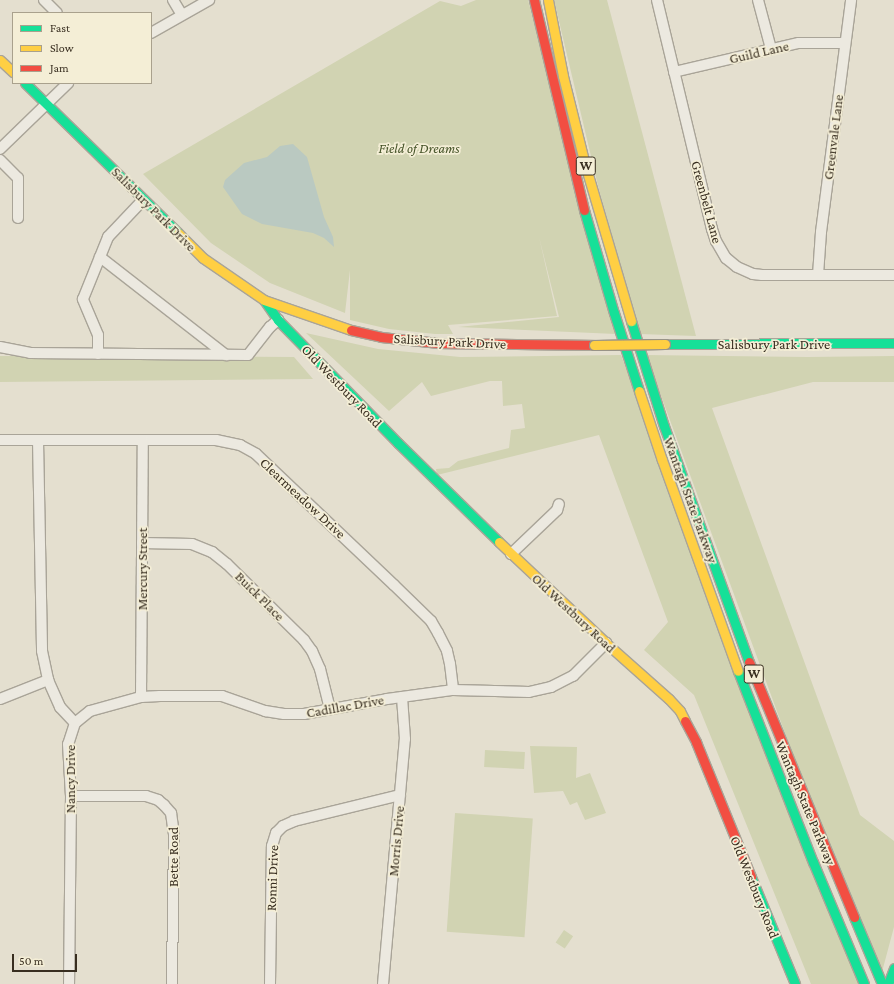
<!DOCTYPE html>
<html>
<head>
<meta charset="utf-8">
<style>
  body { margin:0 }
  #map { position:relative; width:894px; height:984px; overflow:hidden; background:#e4dfcf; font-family:"Crimson Pro",serif }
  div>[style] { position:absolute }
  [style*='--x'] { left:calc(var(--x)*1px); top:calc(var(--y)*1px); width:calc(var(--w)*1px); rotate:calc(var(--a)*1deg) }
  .green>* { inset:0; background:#d1d3b2; transform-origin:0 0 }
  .water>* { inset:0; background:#bac9c1 }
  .roads { filter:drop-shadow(1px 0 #a9a498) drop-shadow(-1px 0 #a9a498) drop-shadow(0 1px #a9a498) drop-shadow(0 -1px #a9a498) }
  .street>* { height:10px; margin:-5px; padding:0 5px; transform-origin:5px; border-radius:5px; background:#ece9e0 }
  .fast>* { height:9px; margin:-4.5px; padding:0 4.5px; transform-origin:4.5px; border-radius:4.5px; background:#16e098 }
  .slow>* { height:9px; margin:-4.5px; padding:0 4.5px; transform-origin:4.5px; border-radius:4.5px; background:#ffcf43 }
  .jam>* { height:9px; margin:-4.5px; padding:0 4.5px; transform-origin:4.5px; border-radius:4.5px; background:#f24e42 }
  .bridges { filter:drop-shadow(1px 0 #999488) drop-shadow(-1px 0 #999488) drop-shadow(0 1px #999488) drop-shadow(0 -1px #999488) }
  .slow-bridge>* { height:9px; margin:-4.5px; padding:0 4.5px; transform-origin:4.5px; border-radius:4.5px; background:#ffcf43 }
  span { translate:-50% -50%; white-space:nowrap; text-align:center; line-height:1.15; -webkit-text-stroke:3.5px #f4eed6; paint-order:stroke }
  .shield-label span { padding:1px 3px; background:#f4eed6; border:1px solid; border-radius:3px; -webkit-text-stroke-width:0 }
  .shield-label { font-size:13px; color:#382e20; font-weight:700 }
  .street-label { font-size:14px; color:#382e20 }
  .park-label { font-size:14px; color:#455328; font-style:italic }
  .legend { position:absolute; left:12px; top:12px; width:140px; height:72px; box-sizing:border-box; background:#f4eed6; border:1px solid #a9a18d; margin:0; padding:5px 7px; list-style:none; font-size:12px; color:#382e20 }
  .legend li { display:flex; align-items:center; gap:8px; height:20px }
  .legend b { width:20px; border:1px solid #a9a18d }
  .scale { position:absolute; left:12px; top:954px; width:65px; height:18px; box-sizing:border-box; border:2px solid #382e20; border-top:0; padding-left:5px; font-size:12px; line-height:14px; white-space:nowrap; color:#382e20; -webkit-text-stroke:3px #f4eed6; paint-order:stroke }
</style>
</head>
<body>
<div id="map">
  <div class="green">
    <i style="clip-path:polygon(476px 0,528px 0,616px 334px,458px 327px,559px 317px,539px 237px,557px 316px,448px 325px,453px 334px,435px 334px,389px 329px,350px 320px,350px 270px,345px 313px,270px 283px,211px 243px,143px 174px,440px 1px,461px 6px)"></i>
    <i style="clip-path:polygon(554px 0,607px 0,696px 336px,640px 334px,599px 190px)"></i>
    <i style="clip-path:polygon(306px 333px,378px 349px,460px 357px,621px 355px,859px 984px,811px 984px,694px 695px,644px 650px,668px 622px,599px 435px,437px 475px,436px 469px,449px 468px,458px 461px,509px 448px,511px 430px,525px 428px,522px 404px,503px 406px,502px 381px,490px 381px,431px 396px,422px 382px,389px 411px)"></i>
    <i style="clip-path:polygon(646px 355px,808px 357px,894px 356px,894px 382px,813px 382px,712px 408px,860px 815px,894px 841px,894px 927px,882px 972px,807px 793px)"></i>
    <i style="clip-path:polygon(0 356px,294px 357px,313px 379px,0 382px)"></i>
    <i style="clip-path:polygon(530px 746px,577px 747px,576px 778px,590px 773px,606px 813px,585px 820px,577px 802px,570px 805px,563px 791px,534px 793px)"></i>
    <i style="left:485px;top:750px;width:40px;height:17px;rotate:3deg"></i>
    <i style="left:455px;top:813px;width:78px;height:119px;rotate:4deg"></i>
    <i style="left:564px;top:930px;width:11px;height:15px;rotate:34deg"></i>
  </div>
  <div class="water">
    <i style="clip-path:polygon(293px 144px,307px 157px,324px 217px,333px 237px,334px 247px,324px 238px,313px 233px,262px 224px,242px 214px,223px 187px,225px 180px,244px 163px,267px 157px,280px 146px)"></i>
  </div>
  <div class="roads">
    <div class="street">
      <i style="--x:44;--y:0;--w:18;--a:45"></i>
      <i style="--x:173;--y:0;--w:17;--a:59"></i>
      <i style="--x:657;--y:0;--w:236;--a:76.5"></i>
      <i style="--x:712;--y:229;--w:13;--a:72"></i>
      <i style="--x:716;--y:241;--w:20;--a:60"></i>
      <i style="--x:726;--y:258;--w:14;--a:39"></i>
      <i style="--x:737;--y:267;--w:17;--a:24"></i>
      <i style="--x:753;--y:274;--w:9;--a:6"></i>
      <i style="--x:762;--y:275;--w:132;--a:0"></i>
      <i style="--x:758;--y:0;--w:51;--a:75.1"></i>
      <i style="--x:151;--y:33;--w:67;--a:-29.6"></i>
      <i style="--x:674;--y:72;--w:128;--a:-13.1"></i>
      <i style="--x:799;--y:43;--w:46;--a:0"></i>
      <i style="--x:0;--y:149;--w:95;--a:-44.1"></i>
      <i style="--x:0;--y:160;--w:25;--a:45"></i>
      <i style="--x:18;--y:178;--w:40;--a:90"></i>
      <i style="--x:100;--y:257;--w:160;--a:37.9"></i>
      <i style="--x:818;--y:275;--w:43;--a:-86"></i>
      <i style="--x:821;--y:232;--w:234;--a:-82.6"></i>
      <i style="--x:0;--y:347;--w:31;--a:11"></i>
      <i style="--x:30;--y:353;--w:218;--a:0.5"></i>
      <i style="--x:248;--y:355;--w:36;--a:-52"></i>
      <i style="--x:270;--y:327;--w:11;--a:-41"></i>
      <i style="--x:98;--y:354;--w:19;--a:-90"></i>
      <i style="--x:98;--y:335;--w:39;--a:-113"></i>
      <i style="--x:83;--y:299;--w:67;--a:-68"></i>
      <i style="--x:108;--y:237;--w:51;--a:-46.6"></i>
      <i style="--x:0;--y:440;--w:216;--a:0"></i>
      <i style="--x:216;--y:440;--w:25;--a:12"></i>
      <i style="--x:240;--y:445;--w:18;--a:29"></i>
      <i style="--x:256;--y:454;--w:190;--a:43.5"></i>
      <i style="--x:394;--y:585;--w:52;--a:44.2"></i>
      <i style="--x:431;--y:621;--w:14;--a:60"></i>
      <i style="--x:438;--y:633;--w:20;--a:63"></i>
      <i style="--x:447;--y:651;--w:13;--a:77"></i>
      <i style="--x:450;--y:664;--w:26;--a:83"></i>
      <i style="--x:38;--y:440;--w:211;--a:88.9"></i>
      <i style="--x:42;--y:651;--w:30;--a:78"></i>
      <i style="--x:48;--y:680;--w:30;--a:66"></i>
      <i style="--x:60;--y:707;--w:22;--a:47"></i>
      <i style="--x:75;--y:723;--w:22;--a:108"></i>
      <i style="--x:68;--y:744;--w:52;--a:86.7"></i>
      <i style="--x:71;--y:796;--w:188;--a:90.6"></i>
      <i style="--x:142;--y:543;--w:50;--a:1.1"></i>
      <i style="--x:192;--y:544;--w:22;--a:22"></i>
      <i style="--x:212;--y:552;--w:19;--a:39"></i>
      <i style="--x:227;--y:564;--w:108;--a:44.6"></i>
      <i style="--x:304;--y:640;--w:14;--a:54"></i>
      <i style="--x:312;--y:651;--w:20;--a:66"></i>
      <i style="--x:320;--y:669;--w:41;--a:76"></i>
      <i style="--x:511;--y:554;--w:64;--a:-43.7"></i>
      <i style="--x:557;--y:510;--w:6;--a:-72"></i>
      <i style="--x:141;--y:697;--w:257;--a:-89.6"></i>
      <i style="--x:0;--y:699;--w:52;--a:-21.6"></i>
      <i style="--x:75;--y:723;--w:19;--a:-39"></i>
      <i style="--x:90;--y:711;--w:53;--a:-15.4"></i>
      <i style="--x:141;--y:697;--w:19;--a:-3"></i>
      <i style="--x:160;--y:696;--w:62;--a:0"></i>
      <i style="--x:222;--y:696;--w:46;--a:19.2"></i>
      <i style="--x:265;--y:711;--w:19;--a:9"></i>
      <i style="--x:284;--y:714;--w:20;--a:0"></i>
      <i style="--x:304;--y:714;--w:84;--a:-10.2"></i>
      <i style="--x:387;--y:699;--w:67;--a:-7.8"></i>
      <i style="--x:453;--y:690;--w:76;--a:1.5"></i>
      <i style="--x:529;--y:692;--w:23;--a:-13"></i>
      <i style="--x:551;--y:687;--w:25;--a:-27"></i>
      <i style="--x:573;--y:676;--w:47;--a:-45"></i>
      <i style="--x:71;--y:796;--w:75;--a:0"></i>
      <i style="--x:146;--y:796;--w:13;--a:18"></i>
      <i style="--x:158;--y:800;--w:8;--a:40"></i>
      <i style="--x:164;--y:805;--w:11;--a:49"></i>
      <i style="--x:171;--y:813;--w:22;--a:82"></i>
      <i style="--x:174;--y:835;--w:149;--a:90.8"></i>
      <i style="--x:270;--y:984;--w:138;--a:-89.2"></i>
      <i style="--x:272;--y:846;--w:14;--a:-73"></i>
      <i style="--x:276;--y:833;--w:10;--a:-45"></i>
      <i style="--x:283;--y:826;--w:12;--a:-24"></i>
      <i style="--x:294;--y:821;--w:109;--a:-13.8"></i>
      <i style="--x:383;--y:984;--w:246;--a:-84.9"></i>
      <i style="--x:405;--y:739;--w:42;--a:-94.1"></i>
    </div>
    <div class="fast">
      <i style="--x:25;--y:83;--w:214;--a:44.4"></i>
      <i style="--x:584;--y:210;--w:107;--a:73.8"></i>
      <i style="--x:614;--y:313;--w:82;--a:72.2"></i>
      <i style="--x:264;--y:300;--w:24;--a:55"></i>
      <i style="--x:278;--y:320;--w:172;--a:45.7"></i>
      <i style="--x:398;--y:443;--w:141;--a:44.4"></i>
      <i style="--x:631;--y:321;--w:110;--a:72.6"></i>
      <i style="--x:664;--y:426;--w:251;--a:70.2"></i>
      <i style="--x:665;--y:344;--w:229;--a:-0.3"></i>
      <i style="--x:738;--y:671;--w:205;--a:68.6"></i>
      <i style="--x:813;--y:862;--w:132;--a:67.3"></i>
      <i style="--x:751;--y:877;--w:116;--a:67.6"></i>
      <i style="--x:854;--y:917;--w:73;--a:67.3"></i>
      <i style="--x:888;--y:984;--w:17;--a:-69"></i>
    </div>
    <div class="slow">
      <i style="--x:548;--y:0;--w:77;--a:78.8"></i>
      <i style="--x:563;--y:76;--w:88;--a:76.1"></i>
      <i style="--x:584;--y:161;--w:167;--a:73.6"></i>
      <i style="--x:0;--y:60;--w:18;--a:43"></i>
      <i style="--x:178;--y:233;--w:35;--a:45"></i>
      <i style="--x:203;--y:258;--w:74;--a:34.5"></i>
      <i style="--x:264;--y:300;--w:92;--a:19"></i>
      <i style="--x:639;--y:391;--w:73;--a:71.6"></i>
      <i style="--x:662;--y:460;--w:224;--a:70.2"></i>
      <i style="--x:499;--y:542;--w:147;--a:43.3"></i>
      <i style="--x:606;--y:643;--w:84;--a:41.6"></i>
      <i style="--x:669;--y:699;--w:16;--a:47"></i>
      <i style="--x:680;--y:711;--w:11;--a:63"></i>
    </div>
    <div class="jam">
      <i style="--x:534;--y:0;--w:216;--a:76.6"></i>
      <i style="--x:351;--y:330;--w:31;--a:13"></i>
      <i style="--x:381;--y:337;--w:58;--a:5.9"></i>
      <i style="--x:439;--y:343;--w:155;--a:0.7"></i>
      <i style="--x:749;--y:662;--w:276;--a:67.6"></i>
      <i style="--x:685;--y:721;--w:24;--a:62"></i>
      <i style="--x:696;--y:742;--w:146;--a:67.8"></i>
    </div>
  </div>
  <div class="bridges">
    <div class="slow-bridge">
      <i style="--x:594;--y:345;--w:71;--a:-0.8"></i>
    </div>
  </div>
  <div class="shield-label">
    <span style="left:586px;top:166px">W</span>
    <span style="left:754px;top:674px">W</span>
  </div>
  <div class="street-label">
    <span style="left:759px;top:52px;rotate:-13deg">Guild Lane</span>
    <span style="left:833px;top:137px;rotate:-83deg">Greenvale Lane</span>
    <span style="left:707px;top:202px;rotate:75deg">Greenbelt Lane</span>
    <span style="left:154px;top:209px;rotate:45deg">Salisbury Park Drive</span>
    <span style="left:450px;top:341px;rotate:3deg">Salisbury Park Drive</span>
    <span style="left:774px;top:344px">Salisbury Park Drive</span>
    <span style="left:342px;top:386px;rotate:46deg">Old Westbury Road</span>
    <span style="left:303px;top:498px;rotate:43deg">Clearmeadow Drive</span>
    <span style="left:691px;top:500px;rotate:70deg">Wantagh State Parkway</span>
    <span style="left:142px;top:569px;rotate:-90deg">Mercury Street</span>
    <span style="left:260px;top:596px;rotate:45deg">Buick Place</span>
    <span style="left:574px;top:613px;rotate:43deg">Old Westbury Road</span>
    <span style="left:345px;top:706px;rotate:-10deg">Cadillac Drive</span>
    <span style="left:70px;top:779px;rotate:-90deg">Nancy Drive</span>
    <span style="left:806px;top:803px;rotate:67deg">Wantagh State Parkway</span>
    <span style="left:396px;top:841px;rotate:-85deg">Morris Drive</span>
    <span style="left:173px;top:857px;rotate:-90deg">Bette Road</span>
    <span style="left:272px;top:878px;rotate:-88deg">Ronni Drive</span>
    <span style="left:755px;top:887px;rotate:68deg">Old Westbury Road</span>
  </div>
  <div class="park-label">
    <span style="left:419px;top:148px">Field of Dreams</span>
  </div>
  <ul class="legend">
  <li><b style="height:5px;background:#16e098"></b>Fast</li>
  <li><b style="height:5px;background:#ffcf43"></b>Slow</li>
  <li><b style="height:5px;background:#f24e42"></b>Jam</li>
  </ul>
  <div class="scale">50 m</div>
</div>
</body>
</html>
